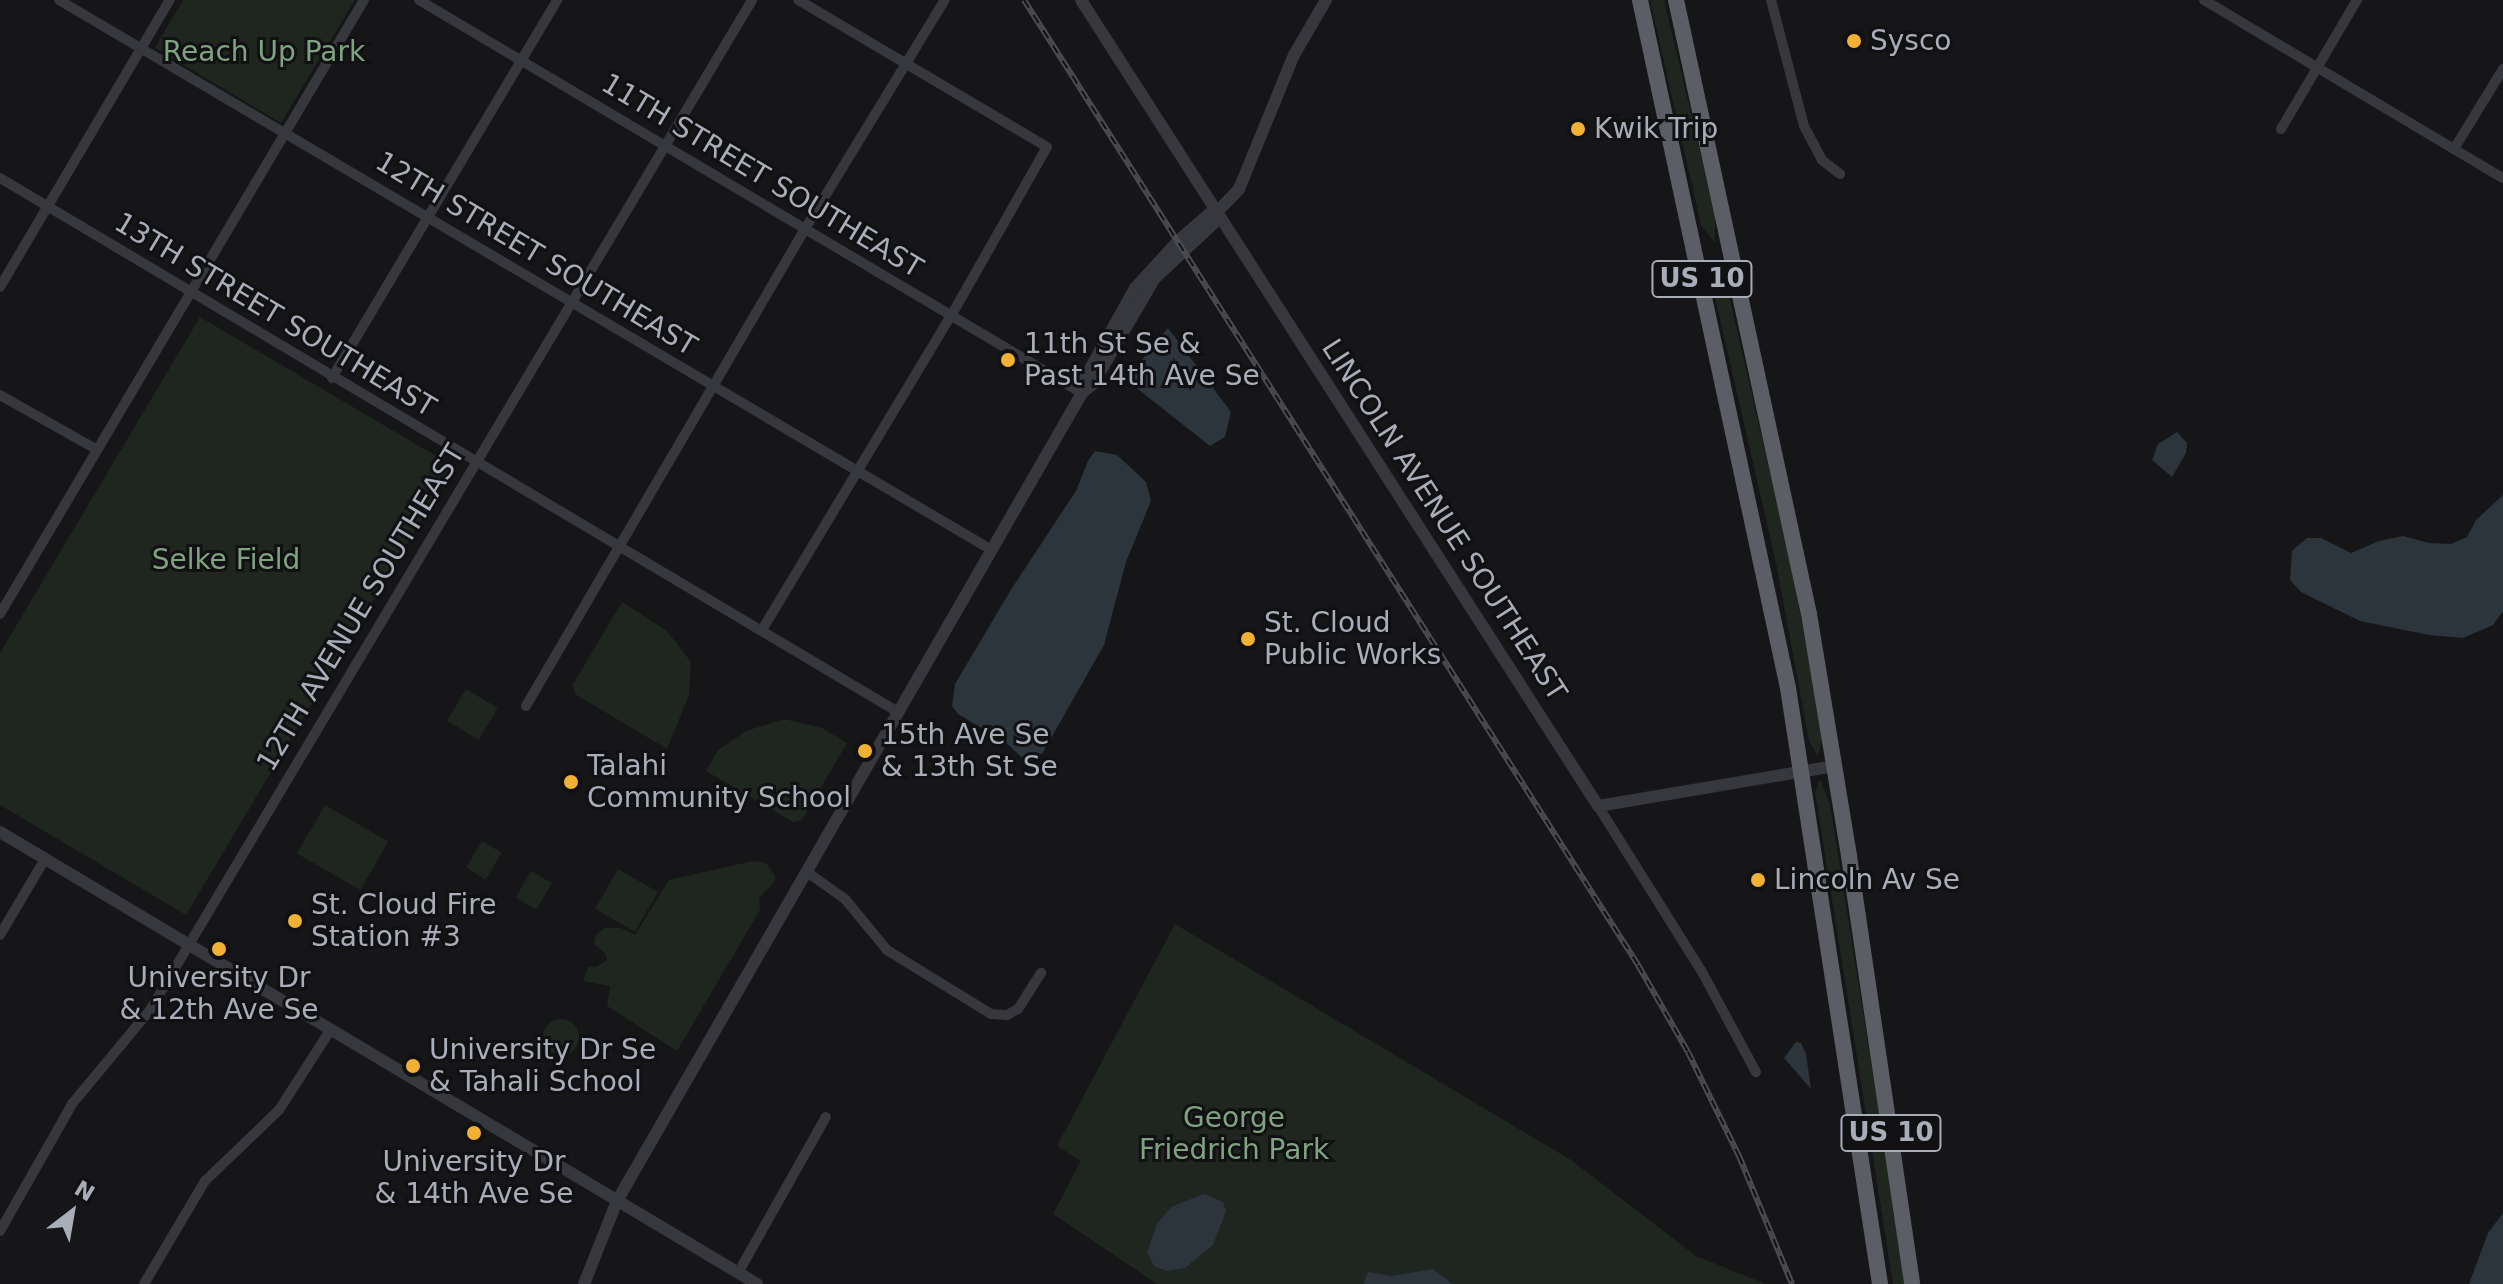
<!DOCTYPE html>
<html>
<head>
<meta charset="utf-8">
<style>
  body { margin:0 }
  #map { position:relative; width:2503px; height:1284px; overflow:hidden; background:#161618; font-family:"DejaVu Sans",sans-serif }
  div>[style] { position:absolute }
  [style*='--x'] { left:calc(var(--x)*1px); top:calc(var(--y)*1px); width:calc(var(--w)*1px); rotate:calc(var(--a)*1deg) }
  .green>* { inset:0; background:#1e261f; transform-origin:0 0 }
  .round { border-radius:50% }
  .water>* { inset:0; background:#2c353c }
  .minor>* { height:10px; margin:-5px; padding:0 5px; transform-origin:5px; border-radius:5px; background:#37383d }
  .tertiary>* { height:12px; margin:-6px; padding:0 6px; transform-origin:6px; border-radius:6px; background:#37383d }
  .trunk>* { height:16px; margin:-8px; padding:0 8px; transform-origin:8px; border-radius:8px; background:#5b5e65 }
  .rail>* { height:6px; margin-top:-3px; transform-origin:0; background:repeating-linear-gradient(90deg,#111113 0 9px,#4a4c52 0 18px); box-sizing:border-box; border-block:2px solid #4a4c52 }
  .dots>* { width:22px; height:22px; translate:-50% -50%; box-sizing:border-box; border:4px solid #111113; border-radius:50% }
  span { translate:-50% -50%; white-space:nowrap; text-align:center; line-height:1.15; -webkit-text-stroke:6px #111113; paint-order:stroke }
  .shield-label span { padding:2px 6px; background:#111113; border:2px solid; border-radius:6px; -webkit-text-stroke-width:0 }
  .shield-label { font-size:26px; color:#a8adb8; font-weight:700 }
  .poi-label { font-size:28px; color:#a8adb8 }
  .left { translate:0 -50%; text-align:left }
  .park-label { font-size:28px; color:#7fa381 }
  .street-label { font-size:28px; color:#a8adb8 }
  .north { position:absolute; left:32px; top:1172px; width:80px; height:80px; -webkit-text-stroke:6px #111113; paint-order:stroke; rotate:31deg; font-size:22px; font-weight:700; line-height:32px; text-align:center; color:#a8adb8 }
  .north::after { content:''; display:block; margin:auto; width:28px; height:36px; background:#a8adb8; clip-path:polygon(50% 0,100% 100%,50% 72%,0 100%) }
</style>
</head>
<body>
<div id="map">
  <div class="green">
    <i style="clip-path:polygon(183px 0,355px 0,281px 123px,155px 48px)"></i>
    <i style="clip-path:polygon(1650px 0,1664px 0,1715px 213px,1715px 243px,1701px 225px)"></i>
    <i style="clip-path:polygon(1716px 271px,1727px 287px,1790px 559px,1823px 736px,1818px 756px,1809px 741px,1776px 563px,1715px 297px)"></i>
    <i style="clip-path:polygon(200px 317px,453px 466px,186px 915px,0 805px,0 653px)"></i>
    <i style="clip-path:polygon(622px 602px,667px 631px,691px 662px,689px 695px,667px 749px,575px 694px,573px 684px)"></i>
    <i style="left:466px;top:689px;width:37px;height:37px;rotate:31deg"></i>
    <i style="clip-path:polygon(784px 719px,822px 728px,847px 743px,802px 820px,793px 822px,706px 771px,718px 750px,746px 731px)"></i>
    <i style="clip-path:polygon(1820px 779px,1830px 804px,1906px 1284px,1893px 1284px,1815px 792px)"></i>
    <i style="left:325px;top:805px;width:73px;height:56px;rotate:30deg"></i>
    <i style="left:482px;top:841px;width:23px;height:31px;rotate:31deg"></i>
    <i style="clip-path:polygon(753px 861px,766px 863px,775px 876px,774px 882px,759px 898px,760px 910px,677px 1051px,607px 1006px,610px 986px,583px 981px,588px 967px,596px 967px,607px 960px,605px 953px,594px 944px,596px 934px,605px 928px,621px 928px,635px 935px,669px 880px)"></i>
    <i style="left:618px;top:869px;width:46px;height:46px;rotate:30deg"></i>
    <i style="left:531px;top:871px;width:24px;height:31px;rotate:30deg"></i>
    <i style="clip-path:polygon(1175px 924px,1571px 1160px,1696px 1256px,1766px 1284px,1157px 1284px,1053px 1214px,1081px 1161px,1057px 1146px)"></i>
    <i class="round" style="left:543px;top:1019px;width:36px;height:36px"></i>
  </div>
  <div class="water">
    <i style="clip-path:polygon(1168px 328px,1231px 412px,1225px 437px,1210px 446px,1134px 386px,1136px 367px)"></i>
    <i style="clip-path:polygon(2177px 432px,2187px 443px,2186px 453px,2172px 477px,2152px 460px,2158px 444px)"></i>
    <i style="clip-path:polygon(1095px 451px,1117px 455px,1146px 482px,1151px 501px,1126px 562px,1104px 645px,1042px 754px,1028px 763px,1005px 742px,958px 714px,952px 706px,955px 684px,1012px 588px,1076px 491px,1088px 461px)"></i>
    <i style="clip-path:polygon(2503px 495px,2503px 611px,2493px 625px,2463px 638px,2429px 635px,2360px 621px,2301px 592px,2290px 580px,2292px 551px,2307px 538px,2321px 538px,2351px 553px,2379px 541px,2403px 536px,2429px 543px,2451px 544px,2467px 537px,2476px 520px)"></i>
    <i style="clip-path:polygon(1796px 1042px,1801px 1043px,1806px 1054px,1811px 1089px,1784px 1058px)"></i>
    <i style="clip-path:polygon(1204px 1194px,1223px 1202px,1226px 1211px,1213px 1245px,1185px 1268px,1167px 1271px,1154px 1266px,1147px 1252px,1157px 1224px,1171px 1207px)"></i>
    <i style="clip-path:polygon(2503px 1213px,2503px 1284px,2469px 1284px,2488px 1233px)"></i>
    <i style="clip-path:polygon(1433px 1269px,1452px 1284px,1363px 1284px,1368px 1272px,1391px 1276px)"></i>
  </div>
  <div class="minor">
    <i style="--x:59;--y:0;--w:1081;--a:30.53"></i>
    <i style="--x:419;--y:0;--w:771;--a:30.66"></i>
    <i style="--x:1771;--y:0;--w:130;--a:75.3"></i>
    <i style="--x:1804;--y:126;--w:38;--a:62"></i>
    <i style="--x:1822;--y:160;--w:23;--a:38"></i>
    <i style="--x:2204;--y:0;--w:348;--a:30.8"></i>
    <i style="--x:2281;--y:129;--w:150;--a:-59.5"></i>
    <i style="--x:2454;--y:149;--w:94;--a:-58.5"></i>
    <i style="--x:0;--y:178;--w:1045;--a:30.74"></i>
    <i style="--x:0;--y:287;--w:334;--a:-59.4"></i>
    <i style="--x:332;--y:378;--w:440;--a:-59.2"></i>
    <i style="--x:0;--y:395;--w:110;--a:29.4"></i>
    <i style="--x:0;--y:614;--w:714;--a:-59.34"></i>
    <i style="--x:762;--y:630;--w:366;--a:-59"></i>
    <i style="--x:951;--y:316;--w:194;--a:-60.4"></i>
    <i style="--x:1047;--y:147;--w:289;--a:-149.4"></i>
    <i style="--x:526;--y:706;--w:553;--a:-59.68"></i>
    <i style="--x:805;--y:229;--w:268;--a:-58.6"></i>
    <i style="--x:1598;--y:806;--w:194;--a:57.9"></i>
    <i style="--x:1701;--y:970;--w:116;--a:61.7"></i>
    <i style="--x:807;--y:872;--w:47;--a:35.4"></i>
    <i style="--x:845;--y:899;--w:66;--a:50.5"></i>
    <i style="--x:887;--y:950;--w:122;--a:31.6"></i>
    <i style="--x:991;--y:1014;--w:16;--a:4"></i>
    <i style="--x:1007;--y:1015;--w:13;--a:-29"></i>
    <i style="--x:1018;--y:1009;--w:43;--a:-57.4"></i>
    <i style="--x:0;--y:935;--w:88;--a:-59.4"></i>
    <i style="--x:0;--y:1231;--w:146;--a:-60.4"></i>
    <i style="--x:72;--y:1104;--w:122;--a:-50.3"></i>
    <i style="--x:150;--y:1010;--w:1176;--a:-59.2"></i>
    <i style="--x:738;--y:1273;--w:179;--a:-60.6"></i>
    <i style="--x:144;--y:1284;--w:120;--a:-59.4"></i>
    <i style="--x:205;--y:1181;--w:103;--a:-43.8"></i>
    <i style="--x:279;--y:1110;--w:96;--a:-57.3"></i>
  </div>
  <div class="tertiary">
    <i style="--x:1081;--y:0;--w:958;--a:57.32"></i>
    <i style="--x:1598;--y:806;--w:240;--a:-9.6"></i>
    <i style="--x:1082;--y:393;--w:14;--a:-39"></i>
    <i style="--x:1093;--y:384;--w:123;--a:-59.7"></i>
    <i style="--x:1155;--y:278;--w:82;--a:-43"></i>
    <i style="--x:1215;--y:222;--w:10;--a:-79"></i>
    <i style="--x:0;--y:832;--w:882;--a:30.84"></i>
    <i style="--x:584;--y:1284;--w:89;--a:-68.3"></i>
    <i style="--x:617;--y:1201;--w:932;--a:-60.08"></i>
    <i style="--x:1082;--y:393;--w:15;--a:-79"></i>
    <i style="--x:1085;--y:378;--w:103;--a:-60.9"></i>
    <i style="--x:1135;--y:288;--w:64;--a:-47.5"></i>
    <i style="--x:1178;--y:241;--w:41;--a:-41.1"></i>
    <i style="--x:1209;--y:214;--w:8;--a:-14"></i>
    <i style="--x:1217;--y:212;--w:32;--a:-46"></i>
    <i style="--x:1239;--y:189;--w:145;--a:-67.7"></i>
    <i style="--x:1294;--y:55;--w:64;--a:-59.8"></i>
  </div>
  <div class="trunk">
    <i style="--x:1640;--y:0;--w:704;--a:77.86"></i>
    <i style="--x:1788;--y:688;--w:603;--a:81.22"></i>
    <i style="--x:1676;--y:0;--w:628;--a:77.78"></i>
    <i style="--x:1809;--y:614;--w:245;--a:80.6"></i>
    <i style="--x:1849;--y:856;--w:433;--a:81.6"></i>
  </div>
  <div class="rail">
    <i style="--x:1024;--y:0;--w:1144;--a:57.53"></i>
    <i style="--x:1638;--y:965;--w:100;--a:60.1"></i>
    <i style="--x:1688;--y:1052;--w:116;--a:63.9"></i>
    <i style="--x:1739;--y:1156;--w:139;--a:67.5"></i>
  </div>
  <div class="dots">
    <i style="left:1854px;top:41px;background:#f2b134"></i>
    <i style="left:1578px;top:129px;background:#f2b134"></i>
    <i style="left:1008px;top:360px;background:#f2b134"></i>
    <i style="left:1248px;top:639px;background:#f2b134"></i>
    <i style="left:865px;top:751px;background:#f2b134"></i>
    <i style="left:571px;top:782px;background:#f2b134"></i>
    <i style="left:1758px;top:880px;background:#f2b134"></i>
    <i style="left:295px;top:921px;background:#f2b134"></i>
    <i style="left:219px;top:949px;background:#f2b134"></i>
    <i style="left:413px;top:1066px;background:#f2b134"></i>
    <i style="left:474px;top:1133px;background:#f2b134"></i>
  </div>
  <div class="shield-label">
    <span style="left:1702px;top:279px">US 10</span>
    <span style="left:1891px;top:1133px">US 10</span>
  </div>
  <div class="poi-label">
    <span class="left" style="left:1870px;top:41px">Sysco</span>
    <span class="left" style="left:1594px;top:129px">Kwik Trip</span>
    <span class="left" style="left:1024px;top:360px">11th St Se &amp;<br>Past 14th Ave Se</span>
    <span class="left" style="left:1264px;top:639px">St. Cloud<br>Public Works</span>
    <span class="left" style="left:881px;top:751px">15th Ave Se<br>&amp; 13th St Se</span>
    <span class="left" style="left:587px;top:782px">Talahi<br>Community School</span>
    <span class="left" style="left:1774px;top:880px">Lincoln Av Se</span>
    <span class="left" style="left:311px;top:921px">St. Cloud Fire<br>Station #3</span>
    <span style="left:219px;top:994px">University Dr<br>&amp; 12th Ave Se</span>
    <span class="left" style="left:429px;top:1066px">University Dr Se<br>&amp; Tahali School</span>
    <span style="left:474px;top:1178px">University Dr<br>&amp; 14th Ave Se</span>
  </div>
  <div class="park-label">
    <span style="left:264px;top:52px">Reach Up Park</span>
    <span style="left:226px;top:560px">Selke Field</span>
    <span style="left:1234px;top:1134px">George<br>Friedrich Park</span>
  </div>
  <div class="street-label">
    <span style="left:762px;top:176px;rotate:31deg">11TH STREET SOUTHEAST</span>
    <span style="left:536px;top:254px;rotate:31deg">12TH STREET SOUTHEAST</span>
    <span style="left:275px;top:315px;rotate:31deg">13TH STREET SOUTHEAST</span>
    <span style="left:1444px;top:520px;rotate:57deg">LINCOLN AVENUE SOUTHEAST</span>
    <span style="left:361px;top:608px;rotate:-59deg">12TH AVENUE SOUTHEAST</span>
  </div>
  <div class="north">N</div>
</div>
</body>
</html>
